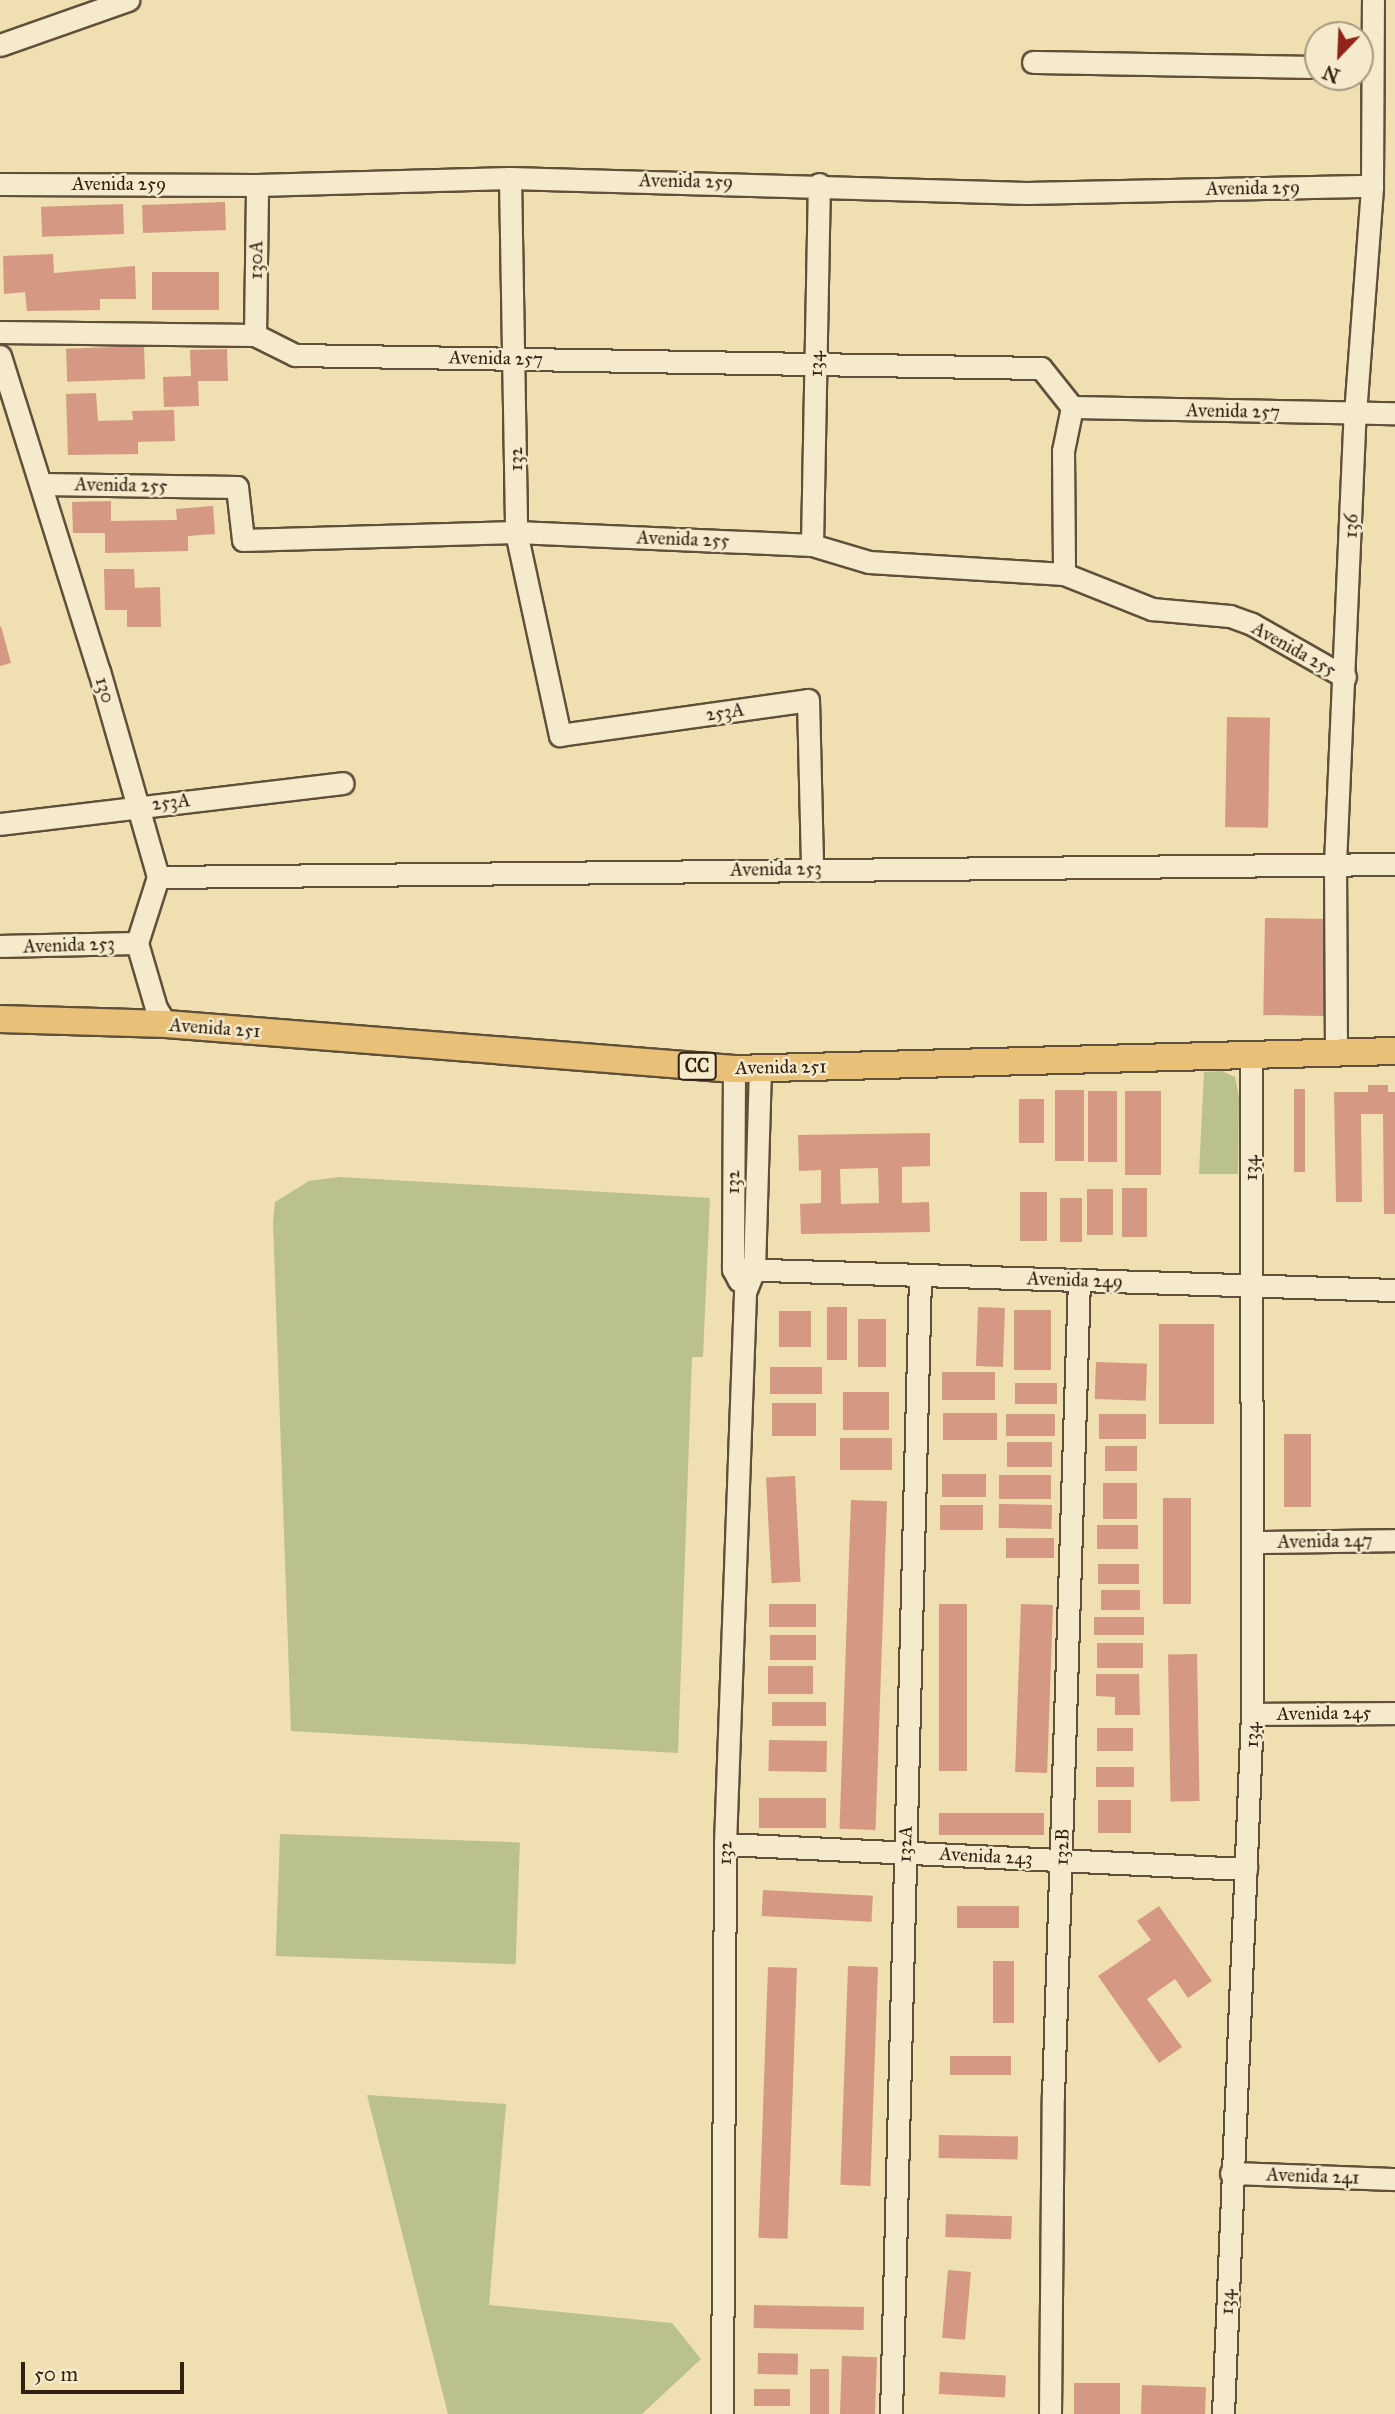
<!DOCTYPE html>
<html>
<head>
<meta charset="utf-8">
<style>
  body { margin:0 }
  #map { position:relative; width:1395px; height:2414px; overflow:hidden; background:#efdfb1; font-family:"IM FELL Great Primer",serif }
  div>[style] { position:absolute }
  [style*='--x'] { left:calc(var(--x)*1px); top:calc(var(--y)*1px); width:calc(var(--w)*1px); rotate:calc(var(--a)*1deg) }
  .green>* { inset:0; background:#bbc18a; transform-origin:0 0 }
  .building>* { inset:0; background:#d59882; transform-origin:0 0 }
  .roads { filter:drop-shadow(2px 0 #60503a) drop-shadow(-2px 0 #60503a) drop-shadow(0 2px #60503a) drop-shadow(0 -2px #60503a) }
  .minor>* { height:21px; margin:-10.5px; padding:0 10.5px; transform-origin:10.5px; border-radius:10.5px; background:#f5eacc }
  .major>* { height:26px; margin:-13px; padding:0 13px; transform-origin:13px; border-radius:13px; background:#e8c078 }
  span { translate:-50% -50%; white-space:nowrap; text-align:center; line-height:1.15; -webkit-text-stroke:5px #f5eacc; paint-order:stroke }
  .shield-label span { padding:2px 5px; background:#f5eacc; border:2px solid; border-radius:5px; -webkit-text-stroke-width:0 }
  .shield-label { font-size:18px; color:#302112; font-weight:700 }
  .street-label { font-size:19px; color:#302112 }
  .north { position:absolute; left:1304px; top:21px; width:70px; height:70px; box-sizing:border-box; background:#f5eacc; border:2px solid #a69a82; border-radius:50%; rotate:203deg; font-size:19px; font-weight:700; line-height:28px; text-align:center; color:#302112 }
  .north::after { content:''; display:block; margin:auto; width:24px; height:32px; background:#8f2418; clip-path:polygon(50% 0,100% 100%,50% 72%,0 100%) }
  .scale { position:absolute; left:21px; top:2362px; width:163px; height:32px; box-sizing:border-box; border:4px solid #302112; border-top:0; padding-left:9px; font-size:21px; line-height:24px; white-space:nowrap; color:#302112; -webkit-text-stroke:5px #f5eacc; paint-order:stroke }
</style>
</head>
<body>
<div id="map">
  <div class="green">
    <i style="clip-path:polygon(1222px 1071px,1235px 1077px,1239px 1097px,1238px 1174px,1199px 1174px,1204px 1072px)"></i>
    <i style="clip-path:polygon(339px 1177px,710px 1198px,703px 1357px,692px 1357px,678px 1753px,291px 1731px,273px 1222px,275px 1202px,309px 1181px)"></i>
    <i style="left:280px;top:1834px;width:240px;height:122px;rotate:2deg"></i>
    <i style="clip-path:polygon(367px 2095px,506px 2104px,489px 2305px,672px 2323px,701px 2359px,642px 2414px,448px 2414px)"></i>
  </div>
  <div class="building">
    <i style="left:225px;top:202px;width:28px;height:83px;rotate:88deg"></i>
    <i style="left:123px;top:204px;width:30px;height:82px;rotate:88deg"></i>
    <i style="clip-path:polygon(53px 254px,54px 273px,135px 266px,136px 299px,100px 299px,100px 310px,27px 311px,25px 292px,4px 294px,3px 256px)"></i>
    <i style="left:219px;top:272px;width:38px;height:67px;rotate:90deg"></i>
    <i style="left:144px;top:346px;width:33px;height:78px;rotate:88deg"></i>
    <i style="clip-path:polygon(227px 349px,228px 381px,198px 381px,199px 406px,164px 407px,163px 377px,191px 376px,190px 350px)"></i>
    <i style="clip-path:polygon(96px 393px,98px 421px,133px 420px,132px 411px,174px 410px,175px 441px,138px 442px,138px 454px,68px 455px,66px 394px)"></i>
    <i style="clip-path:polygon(111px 501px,111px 521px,177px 520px,176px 509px,213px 506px,215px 534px,188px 536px,188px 551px,105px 553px,105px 533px,73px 533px,72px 502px)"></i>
    <i style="clip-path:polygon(104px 569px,134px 569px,135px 588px,160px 587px,161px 627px,127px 627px,127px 610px,105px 610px)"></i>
    <i style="clip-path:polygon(1px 626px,11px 663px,0 666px,0 627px)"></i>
    <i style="left:1227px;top:717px;width:43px;height:110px;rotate:1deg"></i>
    <i style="left:1265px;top:918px;width:61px;height:97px;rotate:1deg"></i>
    <i style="clip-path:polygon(1368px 1085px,1388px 1085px,1388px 1092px,1395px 1092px,1395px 1214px,1384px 1214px,1383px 1114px,1361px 1114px,1362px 1202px,1336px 1202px,1334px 1092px,1368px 1092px)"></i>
    <i style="left:1294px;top:1089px;width:11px;height:83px"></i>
    <i style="left:1055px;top:1090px;width:29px;height:71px"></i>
    <i style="left:1088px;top:1091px;width:29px;height:71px"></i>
    <i style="left:1125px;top:1091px;width:36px;height:84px"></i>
    <i style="left:1019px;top:1099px;width:25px;height:44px"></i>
    <i style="clip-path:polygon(evenodd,930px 1133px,930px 1166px,902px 1167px,902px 1203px,929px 1202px,930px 1232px,801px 1234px,800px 1204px,821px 1203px,821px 1170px,799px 1171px,798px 1135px,930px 1133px,878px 1168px,879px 1203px,841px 1204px,840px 1169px,878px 1168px)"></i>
    <i style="left:1122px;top:1188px;width:25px;height:49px"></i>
    <i style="left:1087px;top:1189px;width:26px;height:46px"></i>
    <i style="left:1020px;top:1192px;width:27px;height:49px"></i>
    <i style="left:1060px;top:1198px;width:22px;height:44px"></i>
    <i style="left:827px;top:1307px;width:20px;height:53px"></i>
    <i style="left:978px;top:1307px;width:27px;height:59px;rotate:2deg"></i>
    <i style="left:1014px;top:1310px;width:37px;height:60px"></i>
    <i style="left:779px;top:1311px;width:32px;height:36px"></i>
    <i style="left:858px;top:1319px;width:28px;height:48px"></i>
    <i style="left:1159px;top:1324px;width:55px;height:100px"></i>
    <i style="left:1096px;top:1362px;width:51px;height:37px;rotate:2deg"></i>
    <i style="left:770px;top:1367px;width:52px;height:27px"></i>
    <i style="left:942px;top:1372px;width:53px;height:28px"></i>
    <i style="left:1015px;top:1383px;width:42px;height:21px"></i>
    <i style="left:843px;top:1392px;width:46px;height:38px"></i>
    <i style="left:772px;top:1403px;width:44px;height:33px"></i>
    <i style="left:943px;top:1413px;width:54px;height:27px"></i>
    <i style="left:1006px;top:1414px;width:49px;height:22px"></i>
    <i style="left:1099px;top:1414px;width:47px;height:25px"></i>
    <i style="left:1284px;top:1434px;width:27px;height:73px"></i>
    <i style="left:840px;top:1438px;width:52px;height:32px"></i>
    <i style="left:1007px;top:1442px;width:45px;height:25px"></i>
    <i style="left:1105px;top:1446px;width:32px;height:25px"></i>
    <i style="left:942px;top:1474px;width:44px;height:23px"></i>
    <i style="left:999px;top:1475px;width:52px;height:24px"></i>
    <i style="left:795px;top:1476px;width:106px;height:29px;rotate:87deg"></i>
    <i style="left:1103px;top:1483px;width:34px;height:36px"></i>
    <i style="left:1163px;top:1498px;width:28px;height:106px"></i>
    <i style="left:851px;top:1500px;width:36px;height:329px;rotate:2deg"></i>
    <i style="left:999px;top:1504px;width:53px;height:24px;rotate:1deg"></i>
    <i style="left:940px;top:1505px;width:43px;height:25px"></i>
    <i style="left:1097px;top:1525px;width:41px;height:24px"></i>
    <i style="left:1006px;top:1538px;width:48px;height:20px"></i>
    <i style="left:1098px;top:1564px;width:41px;height:20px"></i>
    <i style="left:1101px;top:1590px;width:39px;height:20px"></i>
    <i style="left:769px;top:1604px;width:47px;height:23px"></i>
    <i style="left:939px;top:1604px;width:28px;height:167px"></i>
    <i style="left:1021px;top:1604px;width:32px;height:168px;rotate:2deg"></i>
    <i style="left:1094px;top:1617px;width:50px;height:18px"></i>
    <i style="left:770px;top:1635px;width:46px;height:25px"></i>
    <i style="left:1097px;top:1643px;width:46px;height:25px"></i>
    <i style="left:1197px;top:1654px;width:147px;height:29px;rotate:89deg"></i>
    <i style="left:768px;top:1666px;width:45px;height:28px"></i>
    <i style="clip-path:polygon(1096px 1674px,1139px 1674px,1140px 1715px,1115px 1715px,1115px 1697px,1096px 1696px)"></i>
    <i style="left:772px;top:1702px;width:54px;height:24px"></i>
    <i style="left:1097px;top:1728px;width:36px;height:23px"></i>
    <i style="left:769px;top:1740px;width:58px;height:31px;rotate:1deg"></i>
    <i style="left:1096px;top:1767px;width:38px;height:20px"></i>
    <i style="left:759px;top:1798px;width:67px;height:30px"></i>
    <i style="left:1098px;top:1800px;width:33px;height:33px"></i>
    <i style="left:939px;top:1813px;width:105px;height:22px"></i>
    <i style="left:763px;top:1890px;width:110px;height:26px;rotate:3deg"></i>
    <i style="left:1019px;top:1906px;width:22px;height:62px;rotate:90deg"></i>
    <i style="clip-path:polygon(1159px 1906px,1212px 1981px,1188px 1998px,1175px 1979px,1147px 1999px,1182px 2047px,1159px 2063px,1098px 1976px,1151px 1940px,1137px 1921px)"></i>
    <i style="left:993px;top:1961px;width:21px;height:62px"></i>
    <i style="left:848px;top:1966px;width:30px;height:219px;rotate:2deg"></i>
    <i style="left:768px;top:1967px;width:29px;height:271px;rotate:2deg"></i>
    <i style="left:1011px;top:2056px;width:19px;height:61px;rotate:90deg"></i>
    <i style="left:939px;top:2135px;width:79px;height:23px;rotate:1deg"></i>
    <i style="left:946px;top:2214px;width:66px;height:23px;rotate:2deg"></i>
    <i style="left:948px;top:2270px;width:23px;height:68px;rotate:5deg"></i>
    <i style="left:754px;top:2305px;width:110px;height:23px;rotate:1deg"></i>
    <i style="left:758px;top:2353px;width:40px;height:21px;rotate:1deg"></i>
    <i style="left:842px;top:2356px;width:35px;height:58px;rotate:2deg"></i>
    <i style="left:810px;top:2369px;width:19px;height:45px"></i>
    <i style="left:940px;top:2372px;width:66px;height:22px;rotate:3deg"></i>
    <i style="left:1074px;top:2383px;width:46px;height:31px"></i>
    <i style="left:1142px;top:2385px;width:64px;height:29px;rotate:2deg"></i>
    <i style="left:754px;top:2389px;width:36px;height:17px"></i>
  </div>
  <div class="roads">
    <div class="minor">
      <i style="--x:0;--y:45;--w:136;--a:-19.4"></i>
      <i style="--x:1033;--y:62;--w:285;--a:1"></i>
      <i style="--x:510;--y:178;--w:354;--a:89"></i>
      <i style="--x:516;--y:532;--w:208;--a:77.8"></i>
      <i style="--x:560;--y:735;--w:250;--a:-8"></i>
      <i style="--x:808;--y:700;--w:168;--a:88.6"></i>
      <i style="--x:0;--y:184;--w:257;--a:0.2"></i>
      <i style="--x:257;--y:185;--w:253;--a:-1.6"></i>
      <i style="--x:510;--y:178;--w:516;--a:1.67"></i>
      <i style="--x:1026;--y:193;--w:346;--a:-1.2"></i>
      <i style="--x:0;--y:332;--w:255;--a:0.7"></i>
      <i style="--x:255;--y:335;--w:45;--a:26.6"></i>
      <i style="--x:295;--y:355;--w:746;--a:1"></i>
      <i style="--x:1041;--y:368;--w:50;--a:51.5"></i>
      <i style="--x:1072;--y:407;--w:45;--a:101.6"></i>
      <i style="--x:1063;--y:451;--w:123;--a:89.5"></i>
      <i style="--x:255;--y:335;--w:150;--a:-89.2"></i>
      <i style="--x:0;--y:356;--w:330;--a:72.6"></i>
      <i style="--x:99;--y:671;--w:214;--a:74"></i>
      <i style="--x:158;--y:877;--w:69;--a:107.7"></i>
      <i style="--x:137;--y:943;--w:68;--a:73.7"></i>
      <i style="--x:156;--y:1008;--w:19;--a:58"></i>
      <i style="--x:1072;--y:407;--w:323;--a:1.1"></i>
      <i style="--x:42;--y:484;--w:195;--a:0.9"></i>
      <i style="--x:237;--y:487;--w:53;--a:83.5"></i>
      <i style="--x:243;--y:540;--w:273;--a:-1.7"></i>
      <i style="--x:516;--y:532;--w:296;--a:2.5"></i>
      <i style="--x:812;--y:545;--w:59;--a:16.6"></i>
      <i style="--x:869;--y:562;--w:195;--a:3.5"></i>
      <i style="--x:1064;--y:574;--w:95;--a:21.7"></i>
      <i style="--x:1152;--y:609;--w:78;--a:5.1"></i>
      <i style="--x:1230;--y:616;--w:23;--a:20"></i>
      <i style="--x:1252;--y:624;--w:107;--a:29.7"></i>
      <i style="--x:812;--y:545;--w:361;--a:-88.9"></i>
      <i style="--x:0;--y:824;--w:345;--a:-6.8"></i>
      <i style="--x:158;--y:877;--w:1237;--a:-0.6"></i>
      <i style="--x:0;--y:946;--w:137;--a:-1.3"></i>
      <i style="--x:1336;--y:1052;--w:188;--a:-90.3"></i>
      <i style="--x:1335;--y:864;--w:450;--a:-87.5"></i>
      <i style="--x:1355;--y:414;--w:229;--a:-85.7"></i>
      <i style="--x:1372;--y:186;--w:186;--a:-89.7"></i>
      <i style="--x:734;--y:1069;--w:200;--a:90.3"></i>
      <i style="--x:733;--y:1269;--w:13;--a:63"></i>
      <i style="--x:733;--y:1269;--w:662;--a:1.82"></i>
      <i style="--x:1255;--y:1542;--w:140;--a:-0.8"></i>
      <i style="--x:1252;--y:1714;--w:143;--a:-0.4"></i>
      <i style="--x:725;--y:1844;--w:522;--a:2.75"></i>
      <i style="--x:1231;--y:2173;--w:164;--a:2.1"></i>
      <i style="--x:722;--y:2414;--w:570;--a:-89.7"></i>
      <i style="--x:725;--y:1844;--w:552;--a:-87.92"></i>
      <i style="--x:745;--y:1292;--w:24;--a:-68"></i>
      <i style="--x:754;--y:1270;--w:202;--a:-88.3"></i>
      <i style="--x:891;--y:2414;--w:1139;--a:-88.54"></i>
      <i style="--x:1050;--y:2414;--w:317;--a:-89.5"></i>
      <i style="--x:1053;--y:2097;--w:817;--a:-88.18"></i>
      <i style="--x:1223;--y:2414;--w:701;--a:-87.63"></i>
      <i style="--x:1252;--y:1714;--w:658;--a:-90.09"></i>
    </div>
    <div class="major">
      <i style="--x:0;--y:1019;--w:166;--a:1.7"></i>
      <i style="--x:166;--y:1024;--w:570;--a:4.53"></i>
      <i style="--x:734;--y:1069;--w:661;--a:-1.56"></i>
    </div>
  </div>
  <div class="shield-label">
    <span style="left:697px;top:1066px">CC</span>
  </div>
  <div class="street-label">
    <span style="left:686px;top:181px;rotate:1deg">Avenida 259</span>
    <span style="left:119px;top:184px">Avenida 259</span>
    <span style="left:1253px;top:188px;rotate:-1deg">Avenida 259</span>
    <span style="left:256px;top:260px;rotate:-89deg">130A</span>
    <span style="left:496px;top:358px;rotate:1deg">Avenida 257</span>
    <span style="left:816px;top:364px;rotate:-89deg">134</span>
    <span style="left:1233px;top:411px;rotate:1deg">Avenida 257</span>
    <span style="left:516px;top:459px;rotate:-90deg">132</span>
    <span style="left:121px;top:485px;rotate:1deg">Avenida 255</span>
    <span style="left:1351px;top:526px;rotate:-88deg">136</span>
    <span style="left:683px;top:539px;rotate:2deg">Avenida 255</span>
    <span style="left:1294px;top:649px;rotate:29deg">Avenida 255</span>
    <span style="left:105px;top:690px;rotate:73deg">130</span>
    <span style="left:725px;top:712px;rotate:-8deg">253A</span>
    <span style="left:171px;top:802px;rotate:-6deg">253A</span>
    <span style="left:776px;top:869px;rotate:-1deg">Avenida 253</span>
    <span style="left:69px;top:945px;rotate:-2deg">Avenida 253</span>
    <span style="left:215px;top:1028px;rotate:4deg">Avenida 251</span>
    <span style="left:781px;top:1067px;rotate:-1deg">Avenida 251</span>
    <span style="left:1251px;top:1168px;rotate:-89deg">134</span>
    <span style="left:733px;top:1182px;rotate:-89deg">132</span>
    <span style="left:1075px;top:1280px;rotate:2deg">Avenida 249</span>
    <span style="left:1325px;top:1541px;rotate:-1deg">Avenida 247</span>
    <span style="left:1324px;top:1713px;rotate:-1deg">Avenida 245</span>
    <span style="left:1252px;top:1735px;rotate:-88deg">134</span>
    <span style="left:905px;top:1844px;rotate:-88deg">132A</span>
    <span style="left:1062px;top:1847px;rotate:-88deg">132B</span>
    <span style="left:725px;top:1853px;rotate:-89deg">132</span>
    <span style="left:986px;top:1856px;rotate:3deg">Avenida 243</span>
    <span style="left:1313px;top:2176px;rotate:2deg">Avenida 241</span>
    <span style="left:1227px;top:2302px;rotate:-88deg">134</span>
  </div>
  <div class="north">N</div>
  <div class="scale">50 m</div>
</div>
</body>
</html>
